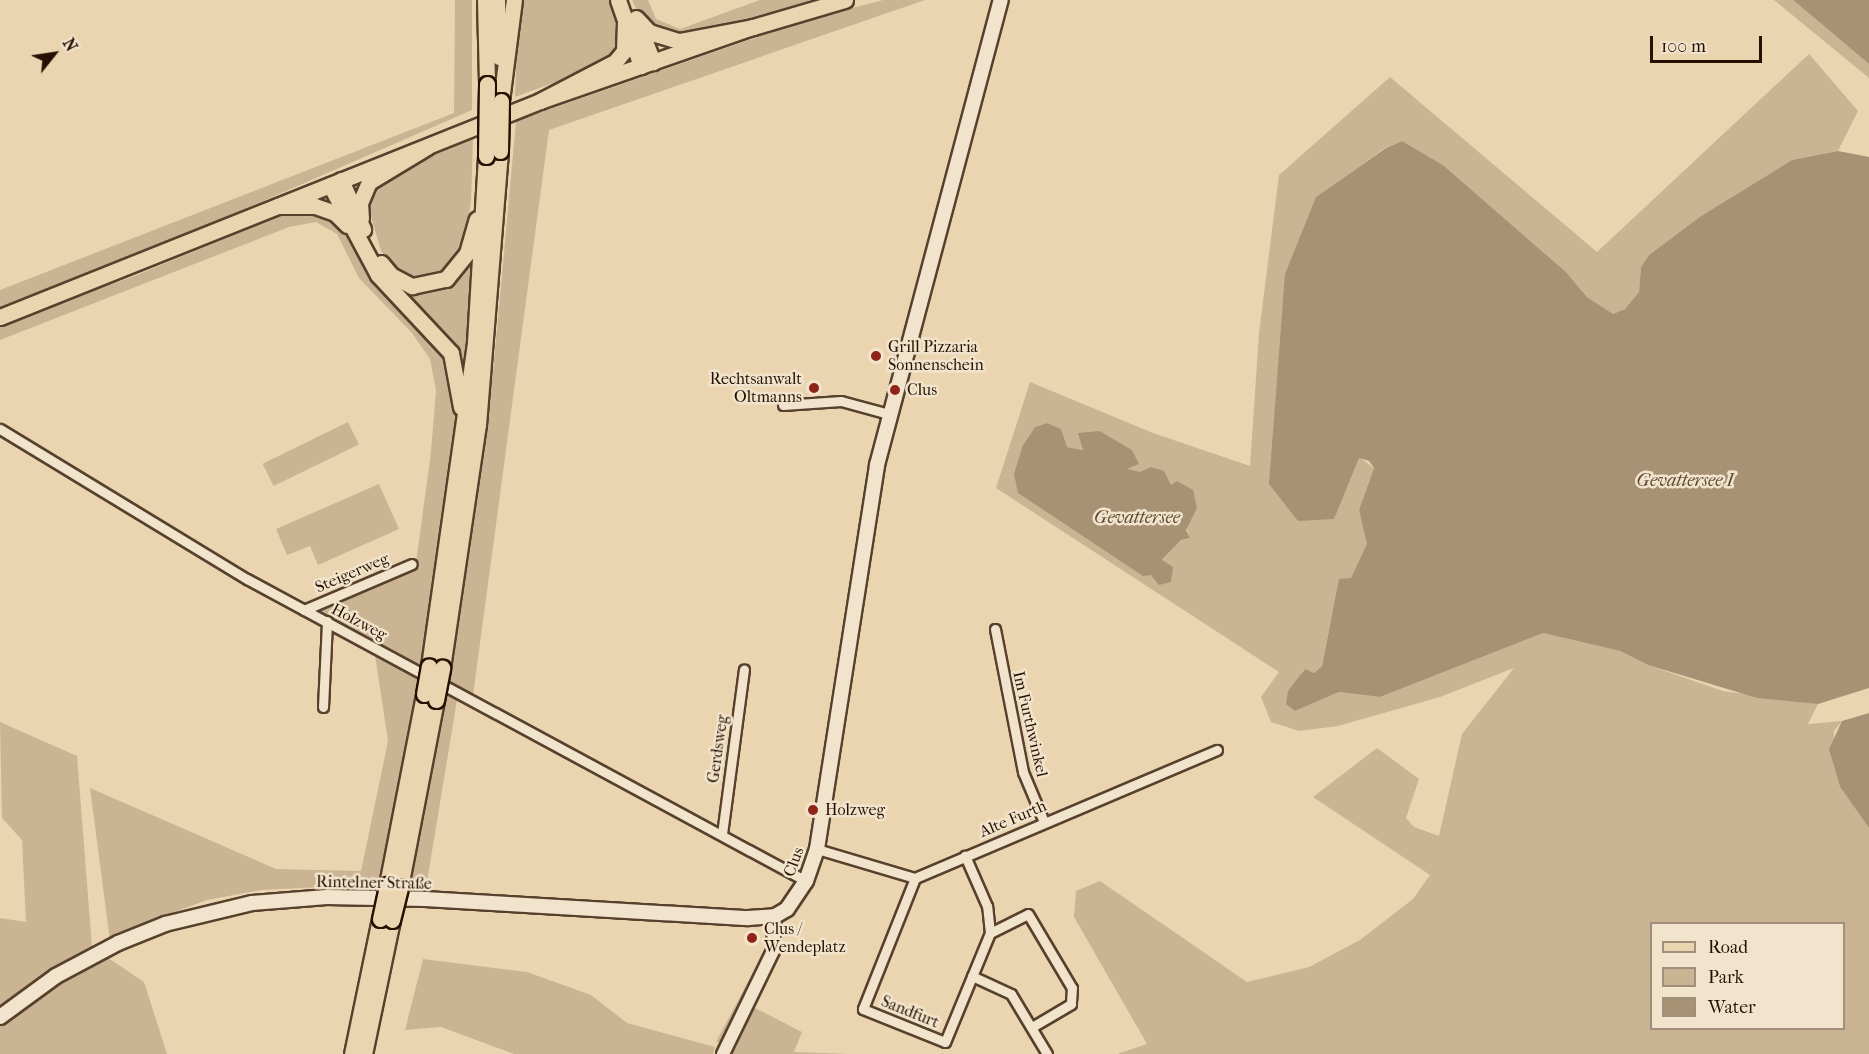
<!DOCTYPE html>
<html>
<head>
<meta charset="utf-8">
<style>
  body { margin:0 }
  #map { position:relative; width:1869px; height:1054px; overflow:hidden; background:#ebd5b1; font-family:"IM FELL French Canon",serif }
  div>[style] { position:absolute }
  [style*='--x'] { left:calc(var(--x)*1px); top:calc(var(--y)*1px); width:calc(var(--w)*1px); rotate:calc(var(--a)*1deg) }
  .green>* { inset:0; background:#cab493; transform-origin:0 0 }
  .water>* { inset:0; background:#a89275 }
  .roads { filter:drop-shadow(2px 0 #57412d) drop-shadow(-2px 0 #57412d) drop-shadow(0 2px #57412d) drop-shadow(0 -2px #57412d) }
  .minor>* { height:9px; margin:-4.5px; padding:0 4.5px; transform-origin:4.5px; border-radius:4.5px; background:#f2e4cc }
  .tertiary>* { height:12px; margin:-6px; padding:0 6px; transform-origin:6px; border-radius:6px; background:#f2e4cc }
  .secondary>* { height:14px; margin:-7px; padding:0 7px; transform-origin:7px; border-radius:7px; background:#f2e4cc }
  .primary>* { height:15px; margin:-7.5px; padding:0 7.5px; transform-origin:7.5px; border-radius:7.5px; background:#ebd5b1 }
  .trunk>* { height:15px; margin:-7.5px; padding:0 7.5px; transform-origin:7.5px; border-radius:7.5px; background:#ebd5b1 }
  .bridges { filter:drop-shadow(2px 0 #261001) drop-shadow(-2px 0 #261001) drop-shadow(0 2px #261001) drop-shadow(0 -2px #261001) }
  .trunk-bridge>* { height:15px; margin:-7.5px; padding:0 7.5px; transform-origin:7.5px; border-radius:7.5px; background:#ebd5b1 }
  .dots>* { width:16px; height:16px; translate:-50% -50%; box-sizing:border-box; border:3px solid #f2e4cc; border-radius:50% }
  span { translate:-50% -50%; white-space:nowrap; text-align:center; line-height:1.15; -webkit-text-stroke:5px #f2e4cc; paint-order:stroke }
  .poi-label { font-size:16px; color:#261001 }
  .left { translate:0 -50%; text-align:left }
  .right { translate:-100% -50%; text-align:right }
  .street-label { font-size:16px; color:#261001 }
  .water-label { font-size:18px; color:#604a35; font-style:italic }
  .legend { position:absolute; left:1650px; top:922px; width:195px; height:108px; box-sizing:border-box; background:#f2e4cc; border:2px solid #a08f7b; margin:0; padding:8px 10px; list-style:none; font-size:18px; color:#261001 }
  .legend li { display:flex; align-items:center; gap:12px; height:30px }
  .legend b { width:30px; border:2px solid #a08f7b }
  .north { position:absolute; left:24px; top:24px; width:60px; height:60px; -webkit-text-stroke:4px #f2e4cc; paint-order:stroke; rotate:60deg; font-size:16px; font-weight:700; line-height:24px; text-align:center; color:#261001 }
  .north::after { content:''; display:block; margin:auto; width:21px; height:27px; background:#261001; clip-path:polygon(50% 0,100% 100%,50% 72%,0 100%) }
  .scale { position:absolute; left:1650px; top:36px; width:112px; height:27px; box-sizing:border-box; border:3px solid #261001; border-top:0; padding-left:8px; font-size:18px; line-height:21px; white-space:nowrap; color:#261001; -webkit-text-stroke:4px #f2e4cc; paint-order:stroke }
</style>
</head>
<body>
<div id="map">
  <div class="green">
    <i style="clip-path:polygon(455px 0,472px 0,472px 110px,201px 228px,0 307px,0 290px,454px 113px)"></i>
    <i style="clip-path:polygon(519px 0,612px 0,621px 28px,619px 50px,604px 64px,515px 97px)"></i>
    <i style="clip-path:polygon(632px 0,648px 0,656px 19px,680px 29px,760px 0,811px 0,693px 36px,655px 32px,639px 15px)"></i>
    <i style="clip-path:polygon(883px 0,925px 0,549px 130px,472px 703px,304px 610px,416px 563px,431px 452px,436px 390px,430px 359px,412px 333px,359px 278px,337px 234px,316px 222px,289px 227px,0 340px,0 324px,132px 277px,287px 213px,321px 211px,341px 224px,375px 280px,433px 288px,475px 244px,465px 370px,493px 373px,516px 121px,809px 19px)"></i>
    <i style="clip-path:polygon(1774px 0,1793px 0,1869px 64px,1869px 78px)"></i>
    <i style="clip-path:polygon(evenodd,1809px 54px,1858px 111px,1838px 151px,1792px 160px,1701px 216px,1649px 255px,1641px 267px,1639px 292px,1625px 309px,1613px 314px,1587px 297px,1566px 272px,1443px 165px,1402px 141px,1385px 148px,1316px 197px,1349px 477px,1359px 457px,1374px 468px,1359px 510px,1368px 544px,1331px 619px,1322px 666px,1314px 673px,1304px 669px,1301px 674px,1295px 711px,1339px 692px,1380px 697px,1543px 633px,1620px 651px,1648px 665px,1723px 691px,1818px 704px,1808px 724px,1842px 721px,1834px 731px,1833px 763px,1840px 787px,1869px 828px,1869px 1054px,1117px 1054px,1147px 1044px,1074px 917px,1076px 891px,1100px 881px,1247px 982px,1309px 967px,1360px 940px,1413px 899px,1430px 875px,1313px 797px,1377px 748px,1419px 779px,1406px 818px,1414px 827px,1439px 836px,1462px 734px,1514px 668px,1440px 697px,1338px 726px,1299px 731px,1271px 722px,1261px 697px,1279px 672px,996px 488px,1030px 382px,1153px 433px,1250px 466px,1259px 333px,1279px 175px,1390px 77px,1597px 252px,1809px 54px,1047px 423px,1067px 447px,1084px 450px,1100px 431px,1132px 450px,1125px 469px,1171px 485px,1190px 538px,1181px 540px,1162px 561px,1023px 445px,1035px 427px,1047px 423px,1809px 54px,1652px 924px,1844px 924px,1844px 1028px,1652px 1028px,1652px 924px)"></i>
    <i style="clip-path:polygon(473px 139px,471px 202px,462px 253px,452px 268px,435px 278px,413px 280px,393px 269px,381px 251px,367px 203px,370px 190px,382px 177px)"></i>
    <i style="left:348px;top:422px;width:25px;height:95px;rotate:64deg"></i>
    <i style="clip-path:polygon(379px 484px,399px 529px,318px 565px,310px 546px,287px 555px,276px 529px)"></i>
    <i style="clip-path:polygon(375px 655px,420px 680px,381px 884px,262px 890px,207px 900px,117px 933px,110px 941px,90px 788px,276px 869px,361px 871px,388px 741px)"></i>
    <i style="clip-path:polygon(444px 693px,457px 700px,425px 894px,405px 893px)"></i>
    <i style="clip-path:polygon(0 722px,77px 756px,92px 947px,144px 982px,167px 1054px,0 1054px,0 918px,26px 922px,22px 840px,2px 818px)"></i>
    <i style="clip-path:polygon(423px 959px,527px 972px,591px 995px,627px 1023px,715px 1047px,713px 1054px,514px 1054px,441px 1027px,405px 1030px)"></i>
    <i style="clip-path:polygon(760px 959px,769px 962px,749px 1005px,802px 1032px,794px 1052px,851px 1054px,726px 1054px,728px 1042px,716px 1042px)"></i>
  </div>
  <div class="water">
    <i style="clip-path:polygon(1793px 0,1869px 0,1869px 64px)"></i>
    <i style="clip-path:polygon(1402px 141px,1443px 165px,1566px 272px,1587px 297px,1613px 314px,1625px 309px,1639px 292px,1641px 267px,1649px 255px,1701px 216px,1792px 160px,1838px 151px,1869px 157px,1869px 688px,1818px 704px,1757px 698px,1648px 665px,1620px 651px,1543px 633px,1380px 697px,1339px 692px,1295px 711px,1286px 704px,1288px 691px,1305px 669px,1314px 673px,1322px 666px,1339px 579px,1351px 578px,1367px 544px,1359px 510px,1374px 468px,1369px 461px,1359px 458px,1334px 519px,1298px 521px,1269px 484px,1285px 274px,1316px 197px,1386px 148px)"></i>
    <i style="clip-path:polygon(1047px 423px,1061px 429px,1067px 447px,1083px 450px,1078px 433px,1100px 431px,1132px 450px,1139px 464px,1127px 469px,1140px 472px,1151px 467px,1164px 471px,1171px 485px,1177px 481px,1193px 490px,1197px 508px,1186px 530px,1190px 538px,1181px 540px,1162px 560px,1173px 567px,1171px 582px,1159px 585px,1151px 575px,1143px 576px,1018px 493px,1014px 474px,1023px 445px,1035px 427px)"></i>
    <i style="clip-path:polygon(1869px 713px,1869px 828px,1840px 787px,1829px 749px,1842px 721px)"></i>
  </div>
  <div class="roads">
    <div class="minor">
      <i style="--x:783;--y:405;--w:58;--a:-3.9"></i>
      <i style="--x:841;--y:401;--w:50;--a:15.2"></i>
      <i style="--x:0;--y:429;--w:289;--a:31.3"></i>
      <i style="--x:247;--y:579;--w:635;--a:28.38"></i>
      <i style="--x:304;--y:610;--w:117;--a:-23.1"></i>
      <i style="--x:995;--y:629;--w:146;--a:78.9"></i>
      <i style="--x:1023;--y:772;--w:54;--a:67.2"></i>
      <i style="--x:323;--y:707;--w:86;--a:-87.3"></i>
      <i style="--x:722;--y:834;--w:166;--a:-82.4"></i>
      <i style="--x:817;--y:849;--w:102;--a:16.5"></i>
      <i style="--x:915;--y:878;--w:328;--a:-23"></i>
      <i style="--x:915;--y:878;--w:141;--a:111.7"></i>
      <i style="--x:863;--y:1009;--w:88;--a:21.9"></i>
      <i style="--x:945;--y:1042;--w:118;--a:-67.6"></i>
      <i style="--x:990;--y:933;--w:27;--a:-96"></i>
      <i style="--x:987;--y:906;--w:55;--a:-113.7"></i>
      <i style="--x:990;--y:933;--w:42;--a:-26.6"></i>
      <i style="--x:1028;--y:914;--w:86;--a:59.3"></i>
      <i style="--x:1072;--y:988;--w:16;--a:94"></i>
      <i style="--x:1071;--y:1004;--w:45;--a:149.5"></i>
      <i style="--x:972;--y:976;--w:43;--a:24.8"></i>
      <i style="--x:1011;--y:994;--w:70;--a:59"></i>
    </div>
    <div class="tertiary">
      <i style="--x:723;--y:1054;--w:114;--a:-64.1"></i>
      <i style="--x:773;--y:951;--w:35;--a:-87"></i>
    </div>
    <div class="secondary">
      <i style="--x:0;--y:1017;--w:69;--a:-36.2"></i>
      <i style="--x:56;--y:976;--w:70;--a:-28"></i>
      <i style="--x:118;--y:943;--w:51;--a:-22"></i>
      <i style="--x:165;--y:924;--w:89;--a:-13.6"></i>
      <i style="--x:252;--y:903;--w:75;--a:-4.6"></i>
      <i style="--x:327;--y:897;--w:98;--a:1.2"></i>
      <i style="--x:425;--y:899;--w:324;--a:3.4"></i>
      <i style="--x:748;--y:918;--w:27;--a:-4"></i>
      <i style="--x:775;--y:916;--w:14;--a:-30"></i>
      <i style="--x:787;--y:909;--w:34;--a:-56"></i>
      <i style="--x:806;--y:881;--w:34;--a:-71"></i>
      <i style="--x:817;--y:849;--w:389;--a:-81.1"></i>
      <i style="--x:877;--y:465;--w:481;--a:-75.1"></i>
    </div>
    <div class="primary">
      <i style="--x:0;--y:317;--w:582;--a:-21.8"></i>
      <i style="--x:540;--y:101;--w:225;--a:-19.2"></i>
      <i style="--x:753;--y:27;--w:96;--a:-16.4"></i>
    </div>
    <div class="trunk">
      <i style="--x:485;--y:0;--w:84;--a:88.6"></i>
      <i style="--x:497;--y:0;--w:57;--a:88"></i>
      <i style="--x:618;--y:0;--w:70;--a:70.8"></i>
      <i style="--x:636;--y:18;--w:19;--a:47"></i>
      <i style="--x:649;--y:32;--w:31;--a:17"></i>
      <i style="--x:679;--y:41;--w:75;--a:-10.7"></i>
      <i style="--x:638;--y:23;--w:42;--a:69"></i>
      <i style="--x:501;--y:101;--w:102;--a:-82.7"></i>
      <i style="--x:540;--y:101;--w:85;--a:-27.5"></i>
      <i style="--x:615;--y:62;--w:14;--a:-51"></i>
      <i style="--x:624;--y:51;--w:33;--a:-88"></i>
      <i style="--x:341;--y:180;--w:54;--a:65.8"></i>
      <i style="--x:330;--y:185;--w:102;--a:61.9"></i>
      <i style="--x:378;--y:275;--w:107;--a:46.9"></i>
      <i style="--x:451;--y:353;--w:55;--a:79.5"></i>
      <i style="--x:278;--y:206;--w:37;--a:0"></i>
      <i style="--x:315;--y:206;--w:21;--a:19"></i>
      <i style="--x:335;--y:213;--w:17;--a:45"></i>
      <i style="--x:361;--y:218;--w:15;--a:-94"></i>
      <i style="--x:360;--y:203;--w:23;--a:-67"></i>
      <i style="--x:369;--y:182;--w:68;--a:-31.1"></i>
      <i style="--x:381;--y:263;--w:16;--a:50"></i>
      <i style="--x:391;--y:275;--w:24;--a:28"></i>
      <i style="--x:412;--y:286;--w:35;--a:-12"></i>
      <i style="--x:446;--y:279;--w:33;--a:-51"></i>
      <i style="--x:467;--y:253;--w:35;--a:-74"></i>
      <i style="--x:429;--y:666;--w:327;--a:-81.9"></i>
      <i style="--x:475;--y:342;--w:186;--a:-86.6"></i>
      <i style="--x:442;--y:668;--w:246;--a:-81.6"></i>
      <i style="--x:478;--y:425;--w:275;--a:-85.4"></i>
      <i style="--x:387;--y:885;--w:195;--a:-79"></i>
      <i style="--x:400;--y:887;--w:190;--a:-79.1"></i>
      <i style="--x:352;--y:1054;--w:138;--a:-78.3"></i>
      <i style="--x:364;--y:1054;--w:137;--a:-78.2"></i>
    </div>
  </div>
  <div class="bridges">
    <div class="trunk-bridge">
      <i style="--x:500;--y:151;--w:50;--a:-88.9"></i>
      <i style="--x:486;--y:156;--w:72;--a:-89.2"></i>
      <i style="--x:424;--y:694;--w:28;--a:-80"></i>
      <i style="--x:436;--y:700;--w:33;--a:-79"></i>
      <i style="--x:380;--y:919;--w:35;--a:-78"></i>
      <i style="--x:392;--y:920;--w:34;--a:-76"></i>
    </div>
  </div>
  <div class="dots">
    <i style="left:876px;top:356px;background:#8f2418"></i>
    <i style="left:814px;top:388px;background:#8f2418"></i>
    <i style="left:895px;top:390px;background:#8f2418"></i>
    <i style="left:813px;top:810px;background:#8f2418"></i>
    <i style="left:752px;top:938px;background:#8f2418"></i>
  </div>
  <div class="poi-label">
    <span class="left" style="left:888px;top:356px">Grill Pizzaria<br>Sonnenschein</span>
    <span class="right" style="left:802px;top:388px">Rechtsanwalt<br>Oltmanns</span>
    <span class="left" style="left:907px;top:390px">Clus</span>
    <span class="left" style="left:825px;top:810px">Holzweg</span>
    <span class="left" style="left:764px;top:938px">Clus /<br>Wendeplatz</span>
  </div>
  <div class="street-label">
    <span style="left:352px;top:573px;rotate:-23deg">Steigerweg</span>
    <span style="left:359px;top:622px;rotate:28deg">Holzweg</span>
    <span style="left:1030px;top:724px;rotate:77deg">Im Furthwinkel</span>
    <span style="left:718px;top:749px;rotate:-82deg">Gerdsweg</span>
    <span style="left:1013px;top:819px;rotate:-23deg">Alte Furth</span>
    <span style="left:794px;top:862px;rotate:-70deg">Clus</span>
    <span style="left:374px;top:883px;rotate:1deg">Rintelner Straße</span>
    <span style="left:910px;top:1012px;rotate:22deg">Sandfurt</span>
  </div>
  <div class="water-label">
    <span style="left:1685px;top:481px">Gevattersee I</span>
    <span style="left:1137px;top:518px">Gevattersee</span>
  </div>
  <ul class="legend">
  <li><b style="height:8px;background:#ebd5b1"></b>Road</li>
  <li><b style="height:16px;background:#cab493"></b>Park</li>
  <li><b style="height:16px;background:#a89275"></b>Water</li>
  </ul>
  <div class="north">N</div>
  <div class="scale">100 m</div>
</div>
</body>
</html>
